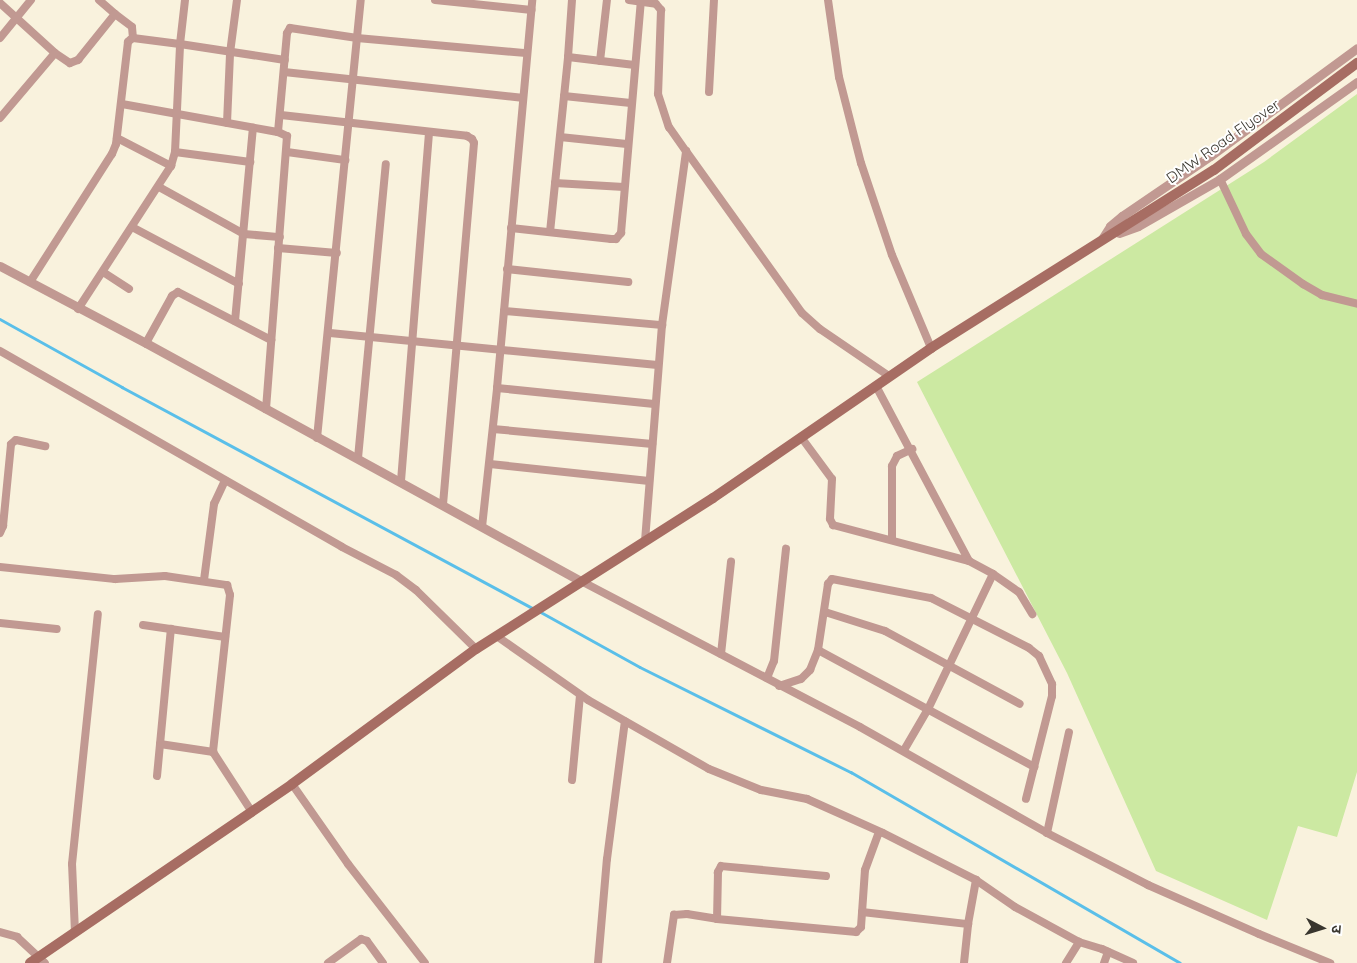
<!DOCTYPE html>
<html>
<head>
<meta charset="utf-8">
<style>
  body { margin:0 }
  #map { position:relative; width:1357px; height:963px; overflow:hidden; background:#f9f2dd; font-family:Quicksand,"Noto Sans Devanagari",sans-serif }
  div>[style] { position:absolute }
  [style*='--x'] { left:calc(var(--x)*1px); top:calc(var(--y)*1px); width:calc(var(--w)*1px); rotate:calc(var(--a)*1deg) }
  .green>* { inset:0; background:#cce9a2 }
  .stream>* { height:2.5px; margin:-1.25px; padding:0 1.25px; transform-origin:1.25px; border-radius:1.25px; background:#5abfe9 }
  .minor>* { height:8px; margin:-4px; padding:0 4px; transform-origin:4px; border-radius:4px; background:#c19992 }
  .tertiary>* { height:9px; margin:-4.5px; padding:0 4.5px; transform-origin:4.5px; border-radius:4.5px; background:#c19992 }
  .secondary>* { height:10px; margin:-5px; padding:0 5px; transform-origin:5px; border-radius:5px; background:#a76d63 }
  span { translate:-50% -50%; white-space:nowrap; text-align:center; line-height:1.15; -webkit-text-stroke:4px #fff; paint-order:stroke }
  .street-label { font-size:15px; color:#39362e }
  .north { position:absolute; left:1297px; top:903px; width:50px; height:50px; -webkit-text-stroke:4px #fff; paint-order:stroke; rotate:95deg; font-size:14px; font-weight:700; line-height:20px; text-align:center; color:#39362e }
  .north::after { content:''; display:block; margin:auto; width:18px; height:22px; background:#39362e; clip-path:polygon(50% 0,100% 100%,50% 72%,0 100%) }
</style>
</head>
<body>
<div id="map">
  <div class="green">
    <i style="clip-path:polygon(1357px 94px,1357px 772px,1337px 837px,1298px 826px,1267px 920px,1156px 871px,1067px 673px,917px 382px,1264px 162px)"></i>
  </div>
  <div class="stream">
    <i style="--x:0;--y:319;--w:140;--a:29.1"></i>
    <i style="--x:122;--y:387;--w:468;--a:28.3"></i>
    <i style="--x:539;--y:611;--w:115;--a:29"></i>
    <i style="--x:640;--y:667;--w:236;--a:26.5"></i>
    <i style="--x:851;--y:772;--w:380;--a:30.1"></i>
  </div>
  <div class="minor">
    <i style="--x:99;--y:0;--w:21;--a:41"></i>
    <i style="--x:435;--y:0;--w:97;--a:5.9"></i>
    <i style="--x:629;--y:0;--w:27;--a:8"></i>
    <i style="--x:656;--y:4;--w:8;--a:50"></i>
    <i style="--x:661;--y:10;--w:84;--a:92"></i>
    <i style="--x:658;--y:94;--w:35;--a:72"></i>
    <i style="--x:669;--y:127;--w:29;--a:55"></i>
    <i style="--x:686;--y:151;--w:199;--a:54.4"></i>
    <i style="--x:802;--y:313;--w:24;--a:42"></i>
    <i style="--x:820;--y:329;--w:83;--a:34.3"></i>
    <i style="--x:828;--y:0;--w:78;--a:81.9"></i>
    <i style="--x:839;--y:77;--w:89;--a:75.7"></i>
    <i style="--x:861;--y:163;--w:97;--a:71.4"></i>
    <i style="--x:892;--y:255;--w:101;--a:67.2"></i>
    <i style="--x:0;--y:3;--w:74;--a:42.3"></i>
    <i style="--x:55;--y:53;--w:18;--a:34"></i>
    <i style="--x:70;--y:63;--w:9;--a:-21"></i>
    <i style="--x:78;--y:60;--w:59;--a:-51.2"></i>
    <i style="--x:115;--y:14;--w:21;--a:37"></i>
    <i style="--x:132;--y:27;--w:11;--a:85"></i>
    <i style="--x:0;--y:38;--w:49;--a:-50.8"></i>
    <i style="--x:568;--y:57;--w:67;--a:6.8"></i>
    <i style="--x:600;--y:61;--w:61;--a:-83.5"></i>
    <i style="--x:284;--y:72;--w:239;--a:6.2"></i>
    <i style="--x:709;--y:92;--w:92;--a:-86.9"></i>
    <i style="--x:564;--y:96;--w:67;--a:6"></i>
    <i style="--x:122;--y:104;--w:158;--a:10.2"></i>
    <i style="--x:278;--y:132;--w:10;--a:24"></i>
    <i style="--x:287;--y:136;--w:274;--a:94.4"></i>
    <i style="--x:281;--y:115;--w:187;--a:6.4"></i>
    <i style="--x:467;--y:136;--w:6;--a:31"></i>
    <i style="--x:472;--y:139;--w:4;--a:63"></i>
    <i style="--x:474;--y:143;--w:363;--a:94.9"></i>
    <i style="--x:0;--y:118;--w:85;--a:-49.8"></i>
    <i style="--x:227;--y:123;--w:70;--a:-87.5"></i>
    <i style="--x:230;--y:53;--w:53;--a:-82.5"></i>
    <i style="--x:278;--y:132;--w:99;--a:-84.8"></i>
    <i style="--x:287;--y:33;--w:6;--a:-59"></i>
    <i style="--x:290;--y:28;--w:68;--a:8.5"></i>
    <i style="--x:357;--y:38;--w:170;--a:5.1"></i>
    <i style="--x:560;--y:137;--w:67;--a:6"></i>
    <i style="--x:117;--y:138;--w:61;--a:27.4"></i>
    <i style="--x:175;--y:152;--w:76;--a:7.6"></i>
    <i style="--x:287;--y:152;--w:59;--a:7.9"></i>
    <i style="--x:1220;--y:179;--w:61;--a:64.7"></i>
    <i style="--x:1246;--y:234;--w:25;--a:53"></i>
    <i style="--x:1261;--y:254;--w:52;--a:35.5"></i>
    <i style="--x:1303;--y:284;--w:22;--a:30"></i>
    <i style="--x:1322;--y:295;--w:36;--a:14"></i>
    <i style="--x:555;--y:183;--w:69;--a:3.3"></i>
    <i style="--x:159;--y:187;--w:97;--a:28.9"></i>
    <i style="--x:244;--y:234;--w:36;--a:5"></i>
    <i style="--x:132;--y:227;--w:121;--a:28"></i>
    <i style="--x:511;--y:228;--w:101;--a:6.3"></i>
    <i style="--x:611;--y:239;--w:5;--a:0"></i>
    <i style="--x:616;--y:239;--w:8;--a:-50"></i>
    <i style="--x:621;--y:233;--w:232;--a:-85.1"></i>
    <i style="--x:550;--y:232;--w:176;--a:-84.1"></i>
    <i style="--x:568;--y:57;--w:57;--a:-86"></i>
    <i style="--x:278;--y:248;--w:59;--a:4.8"></i>
    <i style="--x:507;--y:269;--w:122;--a:6.1"></i>
    <i style="--x:103;--y:272;--w:31;--a:33"></i>
    <i style="--x:30;--y:282;--w:152;--a:-57.4"></i>
    <i style="--x:112;--y:154;--w:11;--a:-68"></i>
    <i style="--x:116;--y:144;--w:103;--a:-83.3"></i>
    <i style="--x:128;--y:42;--w:3;--a:-45"></i>
    <i style="--x:130;--y:40;--w:4;--a:-34"></i>
    <i style="--x:133;--y:38;--w:47;--a:7.3"></i>
    <i style="--x:180;--y:44;--w:106;--a:8.7"></i>
    <i style="--x:78;--y:309;--w:171;--a:-57"></i>
    <i style="--x:171;--y:166;--w:15;--a:-74"></i>
    <i style="--x:175;--y:152;--w:108;--a:-87.3"></i>
    <i style="--x:180;--y:44;--w:44;--a:-83.5"></i>
    <i style="--x:504;--y:311;--w:159;--a:5.1"></i>
    <i style="--x:235;--y:321;--w:194;--a:-84.7"></i>
    <i style="--x:330;--y:333;--w:329;--a:5.6"></i>
    <i style="--x:146;--y:343;--w:54;--a:-61"></i>
    <i style="--x:172;--y:296;--w:7;--a:-34"></i>
    <i style="--x:178;--y:292;--w:105;--a:27.3"></i>
    <i style="--x:0;--y:351;--w:394;--a:29.8"></i>
    <i style="--x:342;--y:547;--w:61;--a:27.4"></i>
    <i style="--x:396;--y:575;--w:25;--a:37"></i>
    <i style="--x:416;--y:590;--w:84;--a:44.5"></i>
    <i style="--x:876;--y:386;--w:198;--a:62"></i>
    <i style="--x:497;--y:388;--w:158;--a:5.8"></i>
    <i style="--x:493;--y:429;--w:160;--a:5.4"></i>
    <i style="--x:801;--y:437;--w:52;--a:53.6"></i>
    <i style="--x:832;--y:479;--w:40;--a:92.9"></i>
    <i style="--x:830;--y:519;--w:7;--a:63"></i>
    <i style="--x:833;--y:525;--w:141;--a:14.8"></i>
    <i style="--x:969;--y:561;--w:27;--a:28"></i>
    <i style="--x:993;--y:574;--w:150;--a:115.7"></i>
    <i style="--x:928;--y:709;--w:48;--a:120.3"></i>
    <i style="--x:317;--y:438;--w:440;--a:-84.3"></i>
    <i style="--x:358;--y:458;--w:295;--a:-84.6"></i>
    <i style="--x:490;--y:464;--w:160;--a:6.1"></i>
    <i style="--x:401;--y:481;--w:349;--a:-85.4"></i>
    <i style="--x:482;--y:527;--w:140;--a:-83.8"></i>
    <i style="--x:497;--y:388;--w:390;--a:-84.8"></i>
    <i style="--x:0;--y:533;--w:8;--a:-67"></i>
    <i style="--x:3;--y:526;--w:82;--a:-84.4"></i>
    <i style="--x:11;--y:444;--w:6;--a:-39"></i>
    <i style="--x:16;--y:440;--w:30;--a:12"></i>
    <i style="--x:892;--y:539;--w:73;--a:-90"></i>
    <i style="--x:892;--y:466;--w:11;--a:-63"></i>
    <i style="--x:897;--y:456;--w:17;--a:-25"></i>
    <i style="--x:645;--y:541;--w:217;--a:-85.5"></i>
    <i style="--x:662;--y:325;--w:176;--a:-82.1"></i>
    <i style="--x:0;--y:567;--w:116;--a:6"></i>
    <i style="--x:115;--y:579;--w:50;--a:-3.4"></i>
    <i style="--x:165;--y:576;--w:63;--a:8.3"></i>
    <i style="--x:227;--y:585;--w:10;--a:73"></i>
    <i style="--x:230;--y:595;--w:158;--a:96.2"></i>
    <i style="--x:213;--y:752;--w:72;--a:57"></i>
    <i style="--x:993;--y:574;--w:32;--a:35"></i>
    <i style="--x:1019;--y:592;--w:26;--a:59"></i>
    <i style="--x:204;--y:580;--w:77;--a:-82.5"></i>
    <i style="--x:214;--y:504;--w:26;--a:-65"></i>
    <i style="--x:581;--y:581;--w:315;--a:27.6"></i>
    <i style="--x:860;--y:727;--w:215;--a:29.5"></i>
    <i style="--x:1047;--y:833;--w:114;--a:27.2"></i>
    <i style="--x:1148;--y:885;--w:121;--a:23.8"></i>
    <i style="--x:1259;--y:934;--w:77;--a:22.2"></i>
    <i style="--x:825;--y:612;--w:63;--a:17.6"></i>
    <i style="--x:885;--y:631;--w:153;--a:28.4"></i>
    <i style="--x:0;--y:623;--w:57;--a:6"></i>
    <i style="--x:143;--y:625;--w:83;--a:8.3"></i>
    <i style="--x:498;--y:637;--w:110;--a:35"></i>
    <i style="--x:588;--y:700;--w:139;--a:29.7"></i>
    <i style="--x:709;--y:769;--w:56;--a:22"></i>
    <i style="--x:761;--y:790;--w:47;--a:11.1"></i>
    <i style="--x:807;--y:799;--w:83;--a:24.1"></i>
    <i style="--x:883;--y:833;--w:104;--a:26.8"></i>
    <i style="--x:976;--y:880;--w:47;--a:34.7"></i>
    <i style="--x:1015;--y:907;--w:73;--a:28.7"></i>
    <i style="--x:1079;--y:942;--w:24;--a:17"></i>
    <i style="--x:1102;--y:949;--w:34;--a:24"></i>
    <i style="--x:818;--y:650;--w:246;--a:28.4"></i>
    <i style="--x:721;--y:654;--w:93;--a:-83.8"></i>
    <i style="--x:767;--y:678;--w:18;--a:-68"></i>
    <i style="--x:774;--y:661;--w:113;--a:-83.9"></i>
    <i style="--x:779;--y:686;--w:23;--a:-18"></i>
    <i style="--x:801;--y:679;--w:13;--a:-45"></i>
    <i style="--x:810;--y:670;--w:22;--a:-68"></i>
    <i style="--x:818;--y:650;--w:67;--a:-81.4"></i>
    <i style="--x:828;--y:584;--w:6;--a:-51"></i>
    <i style="--x:832;--y:579;--w:101;--a:10.9"></i>
    <i style="--x:931;--y:598;--w:110;--a:27"></i>
    <i style="--x:1029;--y:648;--w:13;--a:39"></i>
    <i style="--x:1039;--y:656;--w:31;--a:65"></i>
    <i style="--x:1052;--y:684;--w:12;--a:90"></i>
    <i style="--x:1052;--y:696;--w:106;--a:104.2"></i>
    <i style="--x:160;--y:744;--w:54;--a:8.6"></i>
    <i style="--x:157;--y:776;--w:148;--a:-84.6"></i>
    <i style="--x:572;--y:780;--w:85;--a:-84.6"></i>
    <i style="--x:292;--y:784;--w:98;--a:55"></i>
    <i style="--x:348;--y:864;--w:125;--a:52.1"></i>
    <i style="--x:1047;--y:833;--w:103;--a:-77.7"></i>
    <i style="--x:826;--y:876;--w:105;--a:-174.6"></i>
    <i style="--x:721;--y:866;--w:7;--a:117"></i>
    <i style="--x:718;--y:872;--w:47;--a:91.2"></i>
    <i style="--x:717;--y:919;--w:140;--a:5.3"></i>
    <i style="--x:856;--y:932;--w:7;--a:-45"></i>
    <i style="--x:861;--y:927;--w:57;--a:-86"></i>
    <i style="--x:865;--y:870;--w:40;--a:-69.8"></i>
    <i style="--x:862;--y:912;--w:107;--a:6.5"></i>
    <i style="--x:968;--y:924;--w:45;--a:-79.7"></i>
    <i style="--x:0;--y:932;--w:18;--a:16"></i>
    <i style="--x:17;--y:937;--w:38;--a:43"></i>
    <i style="--x:75;--y:932;--w:68;--a:-92.5"></i>
    <i style="--x:72;--y:864;--w:251;--a:-84.1"></i>
    <i style="--x:328;--y:963;--w:41;--a:-36"></i>
    <i style="--x:361;--y:939;--w:6;--a:18"></i>
    <i style="--x:367;--y:941;--w:27;--a:54"></i>
    <i style="--x:598;--y:963;--w:104;--a:-85.1"></i>
    <i style="--x:607;--y:859;--w:139;--a:-82.6"></i>
    <i style="--x:667;--y:963;--w:49;--a:-81.7"></i>
    <i style="--x:674;--y:915;--w:13;--a:-4"></i>
    <i style="--x:687;--y:914;--w:30;--a:9"></i>
    <i style="--x:964;--y:963;--w:39;--a:-84"></i>
    <i style="--x:1066;--y:963;--w:25;--a:-58"></i>
    <i style="--x:1104;--y:963;--w:12;--a:-70"></i>
  </div>
  <div class="tertiary">
    <i style="--x:1119;--y:233;--w:20;--a:-20"></i>
    <i style="--x:1138;--y:226;--w:95;--a:-29.8"></i>
    <i style="--x:1220;--y:179;--w:168;--a:-35.3"></i>
    <i style="--x:1102;--y:239;--w:15;--a:-58"></i>
    <i style="--x:1110;--y:226;--w:16;--a:-40"></i>
    <i style="--x:1122;--y:216;--w:107;--a:-34.3"></i>
    <i style="--x:1210;--y:156;--w:182;--a:-36.3"></i>
    <i style="--x:0;--y:266;--w:165;--a:27.8"></i>
    <i style="--x:146;--y:343;--w:496;--a:28.7"></i>
  </div>
  <div class="secondary">
    <i style="--x:30;--y:963;--w:317;--a:-34.3"></i>
    <i style="--x:292;--y:784;--w:228;--a:-36.3"></i>
    <i style="--x:476;--y:649;--w:281;--a:-32.5"></i>
    <i style="--x:713;--y:498;--w:265;--a:-34.5"></i>
    <i style="--x:931;--y:348;--w:334;--a:-32.2"></i>
    <i style="--x:1214;--y:170;--w:179;--a:-36.8"></i>
  </div>
  <div class="street-label">
    <span style="left:1223px;top:141px;rotate:-35deg">DMW Road Flyover</span>
  </div>
  <div class="north">उ</div>
</div>
</body>
</html>
